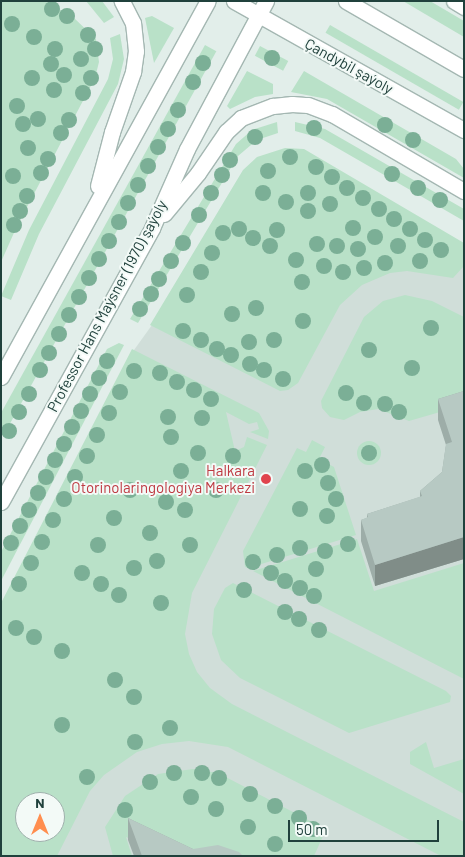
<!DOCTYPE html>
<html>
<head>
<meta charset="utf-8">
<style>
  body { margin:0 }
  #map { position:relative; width:465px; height:857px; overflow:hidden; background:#e2eeea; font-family:Barlow,sans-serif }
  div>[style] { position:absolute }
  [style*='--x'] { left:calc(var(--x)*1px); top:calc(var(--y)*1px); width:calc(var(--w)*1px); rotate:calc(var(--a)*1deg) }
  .built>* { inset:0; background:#d0ded9 }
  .green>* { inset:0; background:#b9e1c8; transform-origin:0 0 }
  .round { border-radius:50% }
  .roads { filter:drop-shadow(1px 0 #a4b7b2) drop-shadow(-1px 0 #a4b7b2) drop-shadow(0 1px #a4b7b2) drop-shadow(0 -1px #a4b7b2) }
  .street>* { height:15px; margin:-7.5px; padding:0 7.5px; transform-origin:7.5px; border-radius:7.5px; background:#fff }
  .secondary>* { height:15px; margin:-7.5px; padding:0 7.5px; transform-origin:7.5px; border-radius:7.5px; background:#fff }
  .trees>* { width:16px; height:16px; margin:-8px; border-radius:50%; background:#7baf96 }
  .wall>* { inset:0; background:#9dada8 }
  .shaded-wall>* { inset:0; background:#808d88 }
  .building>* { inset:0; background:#b7c9c3 }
  .dots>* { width:14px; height:14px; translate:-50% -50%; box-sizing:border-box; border:2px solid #f3faf7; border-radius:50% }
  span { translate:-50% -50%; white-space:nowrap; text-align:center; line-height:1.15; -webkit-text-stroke:4px #f3faf7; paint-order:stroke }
  .street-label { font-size:15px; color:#20413c }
  .health-label { font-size:15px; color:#be3a42 }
  .right { translate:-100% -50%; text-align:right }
  .frame { position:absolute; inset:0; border:2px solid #20413c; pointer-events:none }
  .north { position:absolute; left:15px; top:792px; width:50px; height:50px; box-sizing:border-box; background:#f3faf7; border:1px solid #9fb0ac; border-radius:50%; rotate:0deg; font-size:14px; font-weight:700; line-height:20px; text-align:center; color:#20413c }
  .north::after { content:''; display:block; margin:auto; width:18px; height:22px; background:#ff8e4f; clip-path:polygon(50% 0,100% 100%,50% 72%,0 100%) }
  .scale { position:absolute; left:288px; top:820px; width:151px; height:22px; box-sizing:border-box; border:2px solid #20413c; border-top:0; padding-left:6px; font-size:15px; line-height:18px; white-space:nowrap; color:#20413c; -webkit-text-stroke:4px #f3faf7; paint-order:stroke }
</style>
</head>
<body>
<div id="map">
  <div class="built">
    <i style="clip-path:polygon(464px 244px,464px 843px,2px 608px,134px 350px,152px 325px)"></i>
    <i style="clip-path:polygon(evenodd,1px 609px,464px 856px,1px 856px,1px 609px,25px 802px,55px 802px,55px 832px,25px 832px,25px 802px)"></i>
  </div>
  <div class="green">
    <i style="clip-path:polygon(1px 1px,45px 1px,74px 18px,96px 39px,99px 62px,95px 78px,17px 226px,1px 262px)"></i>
    <i style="clip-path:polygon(86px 1px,102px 1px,114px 17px,104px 23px)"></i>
    <i style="clip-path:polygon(403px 1px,430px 1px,464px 21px,464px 37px)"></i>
    <i style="clip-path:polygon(152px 16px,174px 28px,154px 63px,145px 18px)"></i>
    <i style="left:330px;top:25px;width:154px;height:9px;rotate:30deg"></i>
    <i style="clip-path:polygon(120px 34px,124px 59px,118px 84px,39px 234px,11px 300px,1px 296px,29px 230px,108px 79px,113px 59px,110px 38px)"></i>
    <i style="left:205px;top:45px;width:13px;height:437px;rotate:29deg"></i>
    <i style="left:260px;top:46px;width:32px;height:11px;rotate:28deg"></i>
    <i style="clip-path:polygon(247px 71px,273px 84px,273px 94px,255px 97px,230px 109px,227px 106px)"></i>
    <i style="clip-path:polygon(304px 71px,456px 159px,464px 169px,464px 178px,327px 99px,291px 92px)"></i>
    <i style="clip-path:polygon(277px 122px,278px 133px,257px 140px,238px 156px,138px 323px,130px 319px,236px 144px,252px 130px)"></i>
    <i style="clip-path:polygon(295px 122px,325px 129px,464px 209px,464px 221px,320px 138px,295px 131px)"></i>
    <i style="clip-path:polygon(285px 148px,304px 149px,464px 243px,464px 266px,453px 278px,407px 271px,390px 273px,362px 285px,340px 305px,298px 383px,288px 390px,280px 391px,150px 325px,243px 170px,257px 157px)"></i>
    <i style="clip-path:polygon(405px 295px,432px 301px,464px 317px,464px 405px,409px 421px,378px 409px,360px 412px,344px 420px,330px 417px,322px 408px,321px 401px,364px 317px,383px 301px)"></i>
    <i style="clip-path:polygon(119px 343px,124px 345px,1px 581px,1px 552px,107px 349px)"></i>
    <i style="clip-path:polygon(evenodd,132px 349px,259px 413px,269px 431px,268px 439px,250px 432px,259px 429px,257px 422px,249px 424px,226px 412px,235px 451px,244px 447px,247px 437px,267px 445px,192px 593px,185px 634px,189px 654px,197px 672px,210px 688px,232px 704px,464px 822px,464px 856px,441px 856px,228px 747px,189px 741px,162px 744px,137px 752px,104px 775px,90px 791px,57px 856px,1px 856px,1px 603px,132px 349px,25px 802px,55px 802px,55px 832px,25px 832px,25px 802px)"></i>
    <i style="clip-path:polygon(312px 440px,325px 447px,319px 459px,334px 467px,356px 535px,248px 568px,245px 567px,243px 551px,297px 448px,306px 452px)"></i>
    <i class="round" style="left:357px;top:441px;width:24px;height:24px"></i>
    <i style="clip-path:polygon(357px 539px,374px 591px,464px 563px,464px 679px,253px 571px)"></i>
    <i style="clip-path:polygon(233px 583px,446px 691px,451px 696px,450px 702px,349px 733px,240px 678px,221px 660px,212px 634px,214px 609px,225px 588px)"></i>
    <i style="clip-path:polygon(426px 742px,434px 768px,464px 759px,464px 794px,410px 764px,410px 752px)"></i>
    <i style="clip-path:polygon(193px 769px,218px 773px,316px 824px,323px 836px,314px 856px,166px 856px,126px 837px,132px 856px,113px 856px,105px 827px,125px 796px,158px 774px)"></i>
  </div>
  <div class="roads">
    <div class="street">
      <i style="--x:454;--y:1;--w:12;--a:31"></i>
      <i style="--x:98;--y:186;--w:56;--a:-75.5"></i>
      <i style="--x:112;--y:132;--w:64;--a:-70.7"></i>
      <i style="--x:133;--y:72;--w:21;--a:-82"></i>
      <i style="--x:136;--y:51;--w:28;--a:-96"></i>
      <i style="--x:133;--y:23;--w:25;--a:-117"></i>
      <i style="--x:164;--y:214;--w:53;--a:-50.3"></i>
      <i style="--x:198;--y:173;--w:50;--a:-55.7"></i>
      <i style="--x:226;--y:132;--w:21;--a:-43"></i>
      <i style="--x:241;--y:118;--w:34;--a:-21"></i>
      <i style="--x:273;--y:106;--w:19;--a:-6"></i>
      <i style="--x:292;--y:104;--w:16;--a:4"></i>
      <i style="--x:308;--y:105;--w:26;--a:21"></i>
      <i style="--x:332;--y:114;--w:153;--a:30.3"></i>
      <i style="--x:1;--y:377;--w:429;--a:-61.2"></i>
      <i style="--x:1;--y:502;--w:313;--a:-61.1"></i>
      <i style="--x:152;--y:228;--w:86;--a:-66.1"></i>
      <i style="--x:187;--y:149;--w:168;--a:-61.9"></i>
    </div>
    <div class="secondary">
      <i style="--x:234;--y:1;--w:264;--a:29.3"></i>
      <i style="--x:346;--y:1;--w:136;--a:30"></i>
    </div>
  </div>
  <div class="trees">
    <i style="left:52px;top:9px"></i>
    <i style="left:67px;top:16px"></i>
    <i style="left:12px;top:24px"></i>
    <i style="left:88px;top:35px"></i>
    <i style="left:34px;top:37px"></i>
    <i style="left:55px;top:49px"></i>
    <i style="left:95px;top:49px"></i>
    <i style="left:272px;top:58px"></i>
    <i style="left:81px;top:59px"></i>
    <i style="left:203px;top:63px"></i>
    <i style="left:51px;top:64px"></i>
    <i style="left:64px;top:75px"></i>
    <i style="left:32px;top:78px"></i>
    <i style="left:91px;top:78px"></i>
    <i style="left:193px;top:82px"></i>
    <i style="left:54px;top:90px"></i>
    <i style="left:83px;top:93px"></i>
    <i style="left:17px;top:106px"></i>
    <i style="left:178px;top:110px"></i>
    <i style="left:38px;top:119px"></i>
    <i style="left:69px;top:120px"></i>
    <i style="left:23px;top:124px"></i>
    <i style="left:385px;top:125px"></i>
    <i style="left:314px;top:128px"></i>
    <i style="left:168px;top:129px"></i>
    <i style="left:61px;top:133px"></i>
    <i style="left:255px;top:137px"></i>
    <i style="left:413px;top:140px"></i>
    <i style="left:158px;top:147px"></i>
    <i style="left:28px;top:148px"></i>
    <i style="left:290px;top:157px"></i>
    <i style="left:48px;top:159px"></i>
    <i style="left:230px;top:160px"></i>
    <i style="left:148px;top:166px"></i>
    <i style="left:316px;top:167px"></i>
    <i style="left:268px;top:171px"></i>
    <i style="left:41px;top:173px"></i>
    <i style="left:392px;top:174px"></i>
    <i style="left:222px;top:175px"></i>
    <i style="left:13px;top:176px"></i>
    <i style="left:332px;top:177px"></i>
    <i style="left:138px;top:185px"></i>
    <i style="left:347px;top:188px"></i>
    <i style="left:418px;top:188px"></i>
    <i style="left:211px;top:193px"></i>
    <i style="left:263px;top:193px"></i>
    <i style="left:308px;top:193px"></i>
    <i style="left:27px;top:196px"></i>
    <i style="left:363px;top:198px"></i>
    <i style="left:440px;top:200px"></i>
    <i style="left:286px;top:202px"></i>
    <i style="left:128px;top:203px"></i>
    <i style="left:330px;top:204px"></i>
    <i style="left:379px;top:209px"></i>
    <i style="left:20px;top:211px"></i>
    <i style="left:308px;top:211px"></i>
    <i style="left:199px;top:215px"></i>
    <i style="left:394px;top:219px"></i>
    <i style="left:119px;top:222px"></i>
    <i style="left:14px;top:225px"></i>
    <i style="left:353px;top:228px"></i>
    <i style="left:239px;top:229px"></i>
    <i style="left:410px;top:229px"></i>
    <i style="left:277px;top:230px"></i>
    <i style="left:223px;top:233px"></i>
    <i style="left:375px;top:237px"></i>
    <i style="left:253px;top:238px"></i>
    <i style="left:425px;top:240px"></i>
    <i style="left:109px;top:241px"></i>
    <i style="left:183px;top:243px"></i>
    <i style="left:317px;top:244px"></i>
    <i style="left:270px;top:246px"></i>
    <i style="left:337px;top:246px"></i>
    <i style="left:398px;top:246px"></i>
    <i style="left:358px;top:249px"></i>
    <i style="left:441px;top:250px"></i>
    <i style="left:212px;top:253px"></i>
    <i style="left:99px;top:259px"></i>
    <i style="left:296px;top:260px"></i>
    <i style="left:171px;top:261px"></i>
    <i style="left:420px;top:261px"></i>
    <i style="left:385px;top:263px"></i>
    <i style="left:324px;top:266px"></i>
    <i style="left:364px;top:268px"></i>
    <i style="left:201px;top:272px"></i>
    <i style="left:343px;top:272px"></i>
    <i style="left:89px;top:278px"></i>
    <i style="left:159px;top:279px"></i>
    <i style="left:302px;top:282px"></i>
    <i style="left:151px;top:294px"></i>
    <i style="left:187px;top:295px"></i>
    <i style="left:79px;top:297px"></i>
    <i style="left:256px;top:308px"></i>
    <i style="left:140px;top:309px"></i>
    <i style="left:232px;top:314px"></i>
    <i style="left:69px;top:315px"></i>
    <i style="left:303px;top:321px"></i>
    <i style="left:431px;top:328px"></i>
    <i style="left:183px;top:331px"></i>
    <i style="left:59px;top:334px"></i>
    <i style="left:201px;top:340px"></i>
    <i style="left:274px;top:340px"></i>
    <i style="left:249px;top:342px"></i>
    <i style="left:217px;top:349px"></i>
    <i style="left:369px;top:350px"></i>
    <i style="left:49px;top:353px"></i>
    <i style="left:231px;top:355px"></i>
    <i style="left:107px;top:361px"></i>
    <i style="left:250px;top:364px"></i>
    <i style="left:412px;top:368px"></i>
    <i style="left:40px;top:370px"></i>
    <i style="left:264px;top:370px"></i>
    <i style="left:134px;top:371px"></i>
    <i style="left:160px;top:373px"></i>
    <i style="left:99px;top:378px"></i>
    <i style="left:283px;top:379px"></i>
    <i style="left:177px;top:382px"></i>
    <i style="left:194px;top:390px"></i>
    <i style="left:120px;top:392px"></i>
    <i style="left:346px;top:393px"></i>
    <i style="left:29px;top:394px"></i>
    <i style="left:90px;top:394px"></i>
    <i style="left:211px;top:399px"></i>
    <i style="left:364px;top:403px"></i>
    <i style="left:385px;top:404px"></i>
    <i style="left:81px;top:411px"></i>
    <i style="left:19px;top:412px"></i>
    <i style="left:399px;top:412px"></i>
    <i style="left:109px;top:413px"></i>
    <i style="left:168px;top:417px"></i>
    <i style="left:202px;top:418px"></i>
    <i style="left:72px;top:427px"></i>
    <i style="left:9px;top:431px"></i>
    <i style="left:97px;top:435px"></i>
    <i style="left:171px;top:437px"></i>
    <i style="left:64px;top:444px"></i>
    <i style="left:198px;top:453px"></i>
    <i style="left:369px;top:453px"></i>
    <i style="left:87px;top:456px"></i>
    <i style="left:233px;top:456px"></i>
    <i style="left:55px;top:460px"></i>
    <i style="left:322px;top:465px"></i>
    <i style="left:181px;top:471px"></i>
    <i style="left:305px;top:471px"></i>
    <i style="left:46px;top:477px"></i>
    <i style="left:75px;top:477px"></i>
    <i style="left:328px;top:483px"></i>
    <i style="left:130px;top:490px"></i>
    <i style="left:216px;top:490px"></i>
    <i style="left:38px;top:493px"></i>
    <i style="left:64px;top:499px"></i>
    <i style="left:336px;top:499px"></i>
    <i style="left:166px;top:502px"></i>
    <i style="left:300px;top:509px"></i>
    <i style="left:29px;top:510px"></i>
    <i style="left:185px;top:510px"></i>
    <i style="left:327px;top:516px"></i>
    <i style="left:114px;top:518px"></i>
    <i style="left:53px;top:520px"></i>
    <i style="left:20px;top:526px"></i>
    <i style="left:150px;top:533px"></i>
    <i style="left:42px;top:542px"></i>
    <i style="left:11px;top:543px"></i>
    <i style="left:348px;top:544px"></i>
    <i style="left:98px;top:545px"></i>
    <i style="left:190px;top:545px"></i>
    <i style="left:300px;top:548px"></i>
    <i style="left:325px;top:551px"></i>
    <i style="left:277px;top:555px"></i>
    <i style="left:157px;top:561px"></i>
    <i style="left:253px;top:562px"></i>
    <i style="left:31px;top:563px"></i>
    <i style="left:134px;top:568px"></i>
    <i style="left:316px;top:569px"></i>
    <i style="left:82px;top:573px"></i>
    <i style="left:271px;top:573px"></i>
    <i style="left:285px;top:581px"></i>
    <i style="left:19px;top:584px"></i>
    <i style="left:101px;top:584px"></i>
    <i style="left:300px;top:588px"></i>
    <i style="left:244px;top:590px"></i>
    <i style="left:119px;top:595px"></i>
    <i style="left:314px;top:596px"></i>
    <i style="left:161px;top:603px"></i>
    <i style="left:285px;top:612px"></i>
    <i style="left:299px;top:619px"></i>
    <i style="left:16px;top:628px"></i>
    <i style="left:319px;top:630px"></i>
    <i style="left:34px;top:637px"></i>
    <i style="left:62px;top:651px"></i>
    <i style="left:115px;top:680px"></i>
    <i style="left:134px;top:697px"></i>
    <i style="left:62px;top:725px"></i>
    <i style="left:170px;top:728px"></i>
    <i style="left:135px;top:742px"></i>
    <i style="left:174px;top:773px"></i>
    <i style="left:202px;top:773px"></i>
    <i style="left:87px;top:777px"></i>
    <i style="left:219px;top:778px"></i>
    <i style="left:150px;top:782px"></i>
    <i style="left:250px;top:794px"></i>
    <i style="left:191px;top:797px"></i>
    <i style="left:275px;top:806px"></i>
    <i style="left:216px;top:809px"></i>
    <i style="left:125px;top:810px"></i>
    <i style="left:299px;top:818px"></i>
    <i style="left:248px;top:827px"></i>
    <i style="left:313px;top:829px"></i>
    <i style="left:275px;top:844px"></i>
  </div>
  <div class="wall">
    <i style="clip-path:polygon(464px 391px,464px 559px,375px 586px,361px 541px,361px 520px,367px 518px,367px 514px,420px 497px,420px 491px,442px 472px,446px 445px,438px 420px,438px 399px)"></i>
    <i style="clip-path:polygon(128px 818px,193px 849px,243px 856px,134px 856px,128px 840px)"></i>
  </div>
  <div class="shaded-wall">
    <i style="clip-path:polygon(464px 537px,464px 559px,375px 586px,375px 565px)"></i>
  </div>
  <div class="building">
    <i style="clip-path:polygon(464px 391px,464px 537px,375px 565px,361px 520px,368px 517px,367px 514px,422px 496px,420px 491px,442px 472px,446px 444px,452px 442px,438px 399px)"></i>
    <i style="clip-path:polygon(128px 818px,193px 849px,218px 845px,239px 852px,243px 856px,142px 856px)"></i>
  </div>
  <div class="dots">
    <i style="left:266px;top:479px;background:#e0444e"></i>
  </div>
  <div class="street-label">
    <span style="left:349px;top:66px;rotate:29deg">Çandybil şaýoly</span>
    <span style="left:107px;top:306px;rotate:-62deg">Professor Hans Maýsner (1970) şaýoly</span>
  </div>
  <div class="health-label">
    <span class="right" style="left:255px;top:479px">Halkara<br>Otorinolaringologiya Merkezi</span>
  </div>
  <div class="frame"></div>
  <div class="north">N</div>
  <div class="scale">50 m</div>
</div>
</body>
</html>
